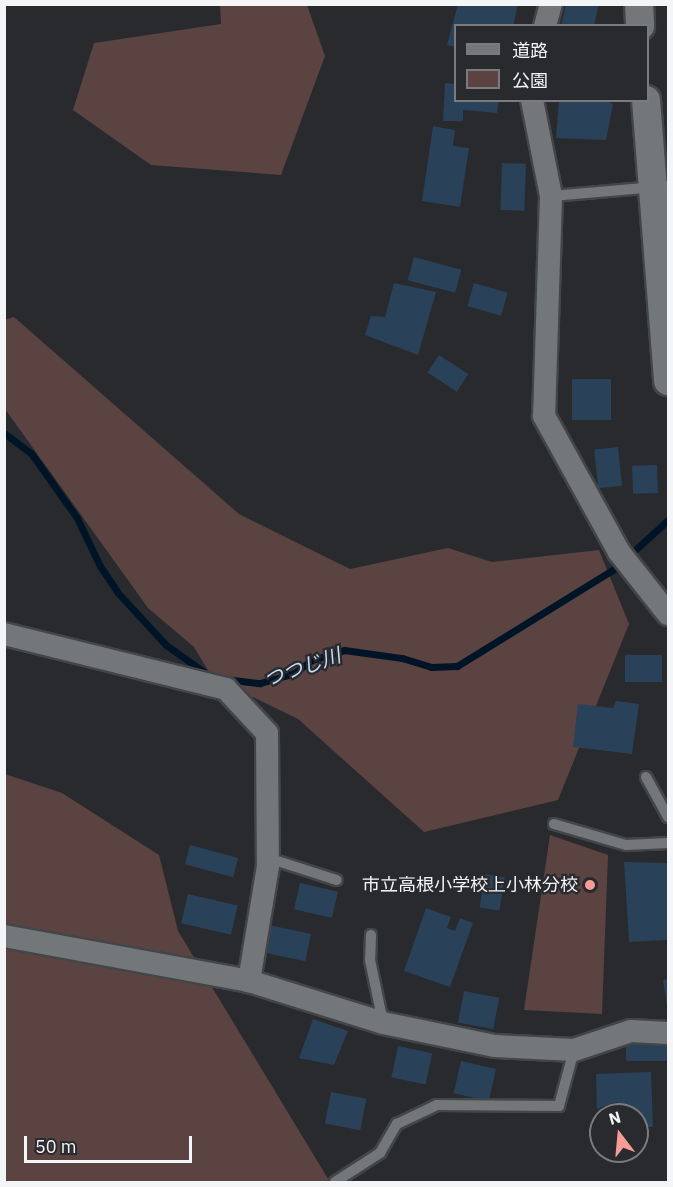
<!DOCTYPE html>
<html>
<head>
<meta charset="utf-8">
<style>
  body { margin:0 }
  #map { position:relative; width:673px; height:1187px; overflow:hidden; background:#282a2d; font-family:"IBM Plex Sans","Noto Sans JP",sans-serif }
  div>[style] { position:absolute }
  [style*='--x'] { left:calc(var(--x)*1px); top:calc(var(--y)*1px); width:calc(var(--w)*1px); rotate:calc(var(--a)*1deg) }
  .green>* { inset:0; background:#5b4341 }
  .stream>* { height:7px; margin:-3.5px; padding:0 3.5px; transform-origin:3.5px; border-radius:3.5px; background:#001428 }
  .building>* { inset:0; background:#294159; transform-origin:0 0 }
  .roads { filter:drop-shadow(2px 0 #434548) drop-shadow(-2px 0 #434548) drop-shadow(0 2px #434548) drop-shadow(0 -2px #434548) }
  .service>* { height:10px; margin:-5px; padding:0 5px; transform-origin:5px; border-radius:5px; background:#73777a }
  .minor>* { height:22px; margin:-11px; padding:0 11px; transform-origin:11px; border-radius:11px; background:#73777a }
  .tertiary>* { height:28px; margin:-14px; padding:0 14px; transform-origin:14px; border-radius:14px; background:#73777a }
  .dots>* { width:16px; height:16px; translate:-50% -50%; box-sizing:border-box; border:3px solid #282a2d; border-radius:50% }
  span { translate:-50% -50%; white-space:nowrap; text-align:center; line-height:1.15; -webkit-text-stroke:4.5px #282a2d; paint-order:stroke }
  .poi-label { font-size:18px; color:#f3f5f7 }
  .right { translate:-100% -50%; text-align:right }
  .water-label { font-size:20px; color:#c2ddf9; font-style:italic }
  .frame { position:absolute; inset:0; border:6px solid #f3f5f7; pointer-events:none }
  .legend { position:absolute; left:454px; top:24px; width:195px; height:78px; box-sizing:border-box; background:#282a2d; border:2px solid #797b7e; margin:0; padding:8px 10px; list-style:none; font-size:18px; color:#f3f5f7 }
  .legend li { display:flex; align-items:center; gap:12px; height:30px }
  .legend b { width:30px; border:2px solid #797b7e }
  .north { position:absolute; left:589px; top:1103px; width:60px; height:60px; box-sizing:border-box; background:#282a2d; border:2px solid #797b7e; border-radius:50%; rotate:344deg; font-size:16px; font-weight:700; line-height:24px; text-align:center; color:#f3f5f7 }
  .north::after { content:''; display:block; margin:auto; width:21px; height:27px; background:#f59c96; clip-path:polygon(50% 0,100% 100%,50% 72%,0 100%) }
  .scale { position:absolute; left:24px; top:1136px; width:168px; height:27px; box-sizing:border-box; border:3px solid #f3f5f7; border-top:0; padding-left:8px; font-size:18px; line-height:21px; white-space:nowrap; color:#f3f5f7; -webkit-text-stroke:4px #282a2d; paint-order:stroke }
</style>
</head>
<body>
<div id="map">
  <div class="green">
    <i style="clip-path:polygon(220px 5px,307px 5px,325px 56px,281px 175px,151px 165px,73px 110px,94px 43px,221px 24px)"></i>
    <i style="clip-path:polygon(14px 317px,239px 514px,350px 569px,448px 548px,492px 562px,599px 550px,629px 624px,558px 800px,424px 832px,298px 719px,212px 677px,194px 647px,148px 608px,5px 409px,4px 320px)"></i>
    <i style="clip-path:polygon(5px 774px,62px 793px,159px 855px,178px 931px,330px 1182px,5px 1182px)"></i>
    <i style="clip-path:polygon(550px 835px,608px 855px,602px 1014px,524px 1010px)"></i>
  </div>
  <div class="stream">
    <i style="--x:4;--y:433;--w:34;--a:37"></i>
    <i style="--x:31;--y:453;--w:80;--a:54.7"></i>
    <i style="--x:77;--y:518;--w:53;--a:64.4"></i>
    <i style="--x:100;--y:566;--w:32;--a:56"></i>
    <i style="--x:118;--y:593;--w:71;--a:47.3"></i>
    <i style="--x:166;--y:645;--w:55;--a:35.4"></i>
    <i style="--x:225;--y:679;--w:35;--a:7"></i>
    <i style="--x:260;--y:683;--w:35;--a:-16"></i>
    <i style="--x:294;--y:673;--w:22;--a:-36"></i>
    <i style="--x:312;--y:660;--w:34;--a:-17"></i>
    <i style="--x:344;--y:650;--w:59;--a:7.9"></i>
    <i style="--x:402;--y:658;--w:30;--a:17"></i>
    <i style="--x:431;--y:667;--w:26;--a:-2"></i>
    <i style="--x:457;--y:666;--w:185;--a:-31.7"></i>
    <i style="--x:614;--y:569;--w:73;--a:-42.2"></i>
  </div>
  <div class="building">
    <i style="clip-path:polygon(458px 4px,518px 4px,513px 26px,456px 26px,456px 47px,447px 45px)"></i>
    <i style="clip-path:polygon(566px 4px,599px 4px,594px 26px,561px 26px)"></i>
    <i style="clip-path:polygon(445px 83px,456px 84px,456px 100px,499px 100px,497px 113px,463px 110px,463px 121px,443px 121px)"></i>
    <i style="clip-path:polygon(559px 100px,605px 100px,613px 104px,606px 140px,556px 138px)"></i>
    <i style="clip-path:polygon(433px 126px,455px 130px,453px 146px,469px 148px,460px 207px,422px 201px)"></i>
    <i style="left:502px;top:163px;width:24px;height:47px;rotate:2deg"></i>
    <i style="left:414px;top:257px;width:49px;height:24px;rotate:15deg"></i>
    <i style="clip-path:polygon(394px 283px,436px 292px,418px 355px,365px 335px,371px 316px,385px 317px)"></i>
    <i style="left:474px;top:283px;width:35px;height:24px;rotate:16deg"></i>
    <i style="left:439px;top:355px;width:35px;height:21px;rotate:33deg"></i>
    <i style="left:611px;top:379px;width:41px;height:39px;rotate:90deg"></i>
    <i style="left:618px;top:447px;width:39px;height:24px;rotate:84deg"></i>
    <i style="left:657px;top:465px;width:28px;height:25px;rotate:88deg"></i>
    <i style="left:662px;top:655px;width:27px;height:37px;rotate:90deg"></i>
    <i style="clip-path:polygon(616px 701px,639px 704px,632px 754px,573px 747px,578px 704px,613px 708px)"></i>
    <i style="left:190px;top:845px;width:50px;height:20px;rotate:15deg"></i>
    <i style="clip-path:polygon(624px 862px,668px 863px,668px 940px,629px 942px)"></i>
    <i style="left:485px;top:874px;width:20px;height:34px;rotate:9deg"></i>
    <i style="left:300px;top:883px;width:39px;height:27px;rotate:13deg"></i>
    <i style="left:188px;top:894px;width:51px;height:30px;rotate:13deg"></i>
    <i style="clip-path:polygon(426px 908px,451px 917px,447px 928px,455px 931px,460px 918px,473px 923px,450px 987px,404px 971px)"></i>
    <i style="left:269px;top:925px;width:43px;height:28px;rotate:12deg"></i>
    <i style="clip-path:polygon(668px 979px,668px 1006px,667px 1007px,663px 980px)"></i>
    <i style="left:464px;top:991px;width:36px;height:32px;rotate:11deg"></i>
    <i style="clip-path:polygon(313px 1019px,348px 1031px,334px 1065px,299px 1058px)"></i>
    <i style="left:668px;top:1037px;width:24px;height:42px;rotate:90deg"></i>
    <i style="left:398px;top:1046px;width:35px;height:32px;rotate:12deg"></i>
    <i style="left:461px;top:1061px;width:36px;height:33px;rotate:13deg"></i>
    <i style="clip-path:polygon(651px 1072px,653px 1127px,637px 1127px,637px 1115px,618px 1115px,617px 1102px,597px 1109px,596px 1074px)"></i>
    <i style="left:331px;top:1092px;width:36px;height:32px;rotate:11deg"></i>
  </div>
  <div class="roads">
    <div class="service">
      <i style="--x:551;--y:196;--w:117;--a:-4.9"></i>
      <i style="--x:646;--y:777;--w:46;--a:61.2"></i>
      <i style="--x:554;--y:824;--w:75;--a:16.3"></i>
      <i style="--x:626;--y:845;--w:42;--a:-2.7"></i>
      <i style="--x:268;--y:858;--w:72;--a:17.7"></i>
      <i style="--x:371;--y:935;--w:25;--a:92"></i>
      <i style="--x:370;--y:960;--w:63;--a:78.2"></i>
      <i style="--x:335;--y:1182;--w:54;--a:-32.8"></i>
      <i style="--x:380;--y:1153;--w:34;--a:-60"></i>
      <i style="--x:397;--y:1124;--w:44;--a:-25.4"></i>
      <i style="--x:437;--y:1105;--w:122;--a:0.5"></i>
      <i style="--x:559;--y:1106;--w:58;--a:-75"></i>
    </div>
    <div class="minor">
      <i style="--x:545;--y:26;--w:23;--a:-75"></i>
      <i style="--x:532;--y:100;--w:98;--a:78.8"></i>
      <i style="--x:551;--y:196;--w:220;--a:91.8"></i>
      <i style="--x:544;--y:416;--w:155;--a:61.1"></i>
      <i style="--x:619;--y:552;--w:79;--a:51.7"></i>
      <i style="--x:4;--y:634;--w:229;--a:13.9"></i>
      <i style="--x:226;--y:689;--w:60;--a:47"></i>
      <i style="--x:267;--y:733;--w:133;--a:89.6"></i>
      <i style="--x:268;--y:866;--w:117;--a:99.4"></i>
      <i style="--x:4;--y:936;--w:249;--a:10.4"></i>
      <i style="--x:249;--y:981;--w:140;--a:17.4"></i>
      <i style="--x:383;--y:1023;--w:114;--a:11.6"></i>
      <i style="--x:495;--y:1046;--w:79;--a:2.9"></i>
      <i style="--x:574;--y:1050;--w:60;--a:-18.4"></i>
      <i style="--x:631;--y:1031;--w:37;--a:3"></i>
    </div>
    <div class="tertiary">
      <i style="--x:639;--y:4;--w:22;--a:87"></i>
      <i style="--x:646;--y:100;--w:282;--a:85.5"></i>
    </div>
  </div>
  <div class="dots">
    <i style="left:590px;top:885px;background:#f59c96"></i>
  </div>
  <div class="poi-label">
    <span class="right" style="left:578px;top:885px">市立高根小学校上小林分校</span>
  </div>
  <div class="water-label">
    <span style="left:302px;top:667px;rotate:-19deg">つつじ川</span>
  </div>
  <div class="frame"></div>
  <ul class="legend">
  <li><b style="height:8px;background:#73777a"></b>道路</li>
  <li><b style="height:16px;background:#5b4341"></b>公園</li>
  </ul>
  <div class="north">N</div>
  <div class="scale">50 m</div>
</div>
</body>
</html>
